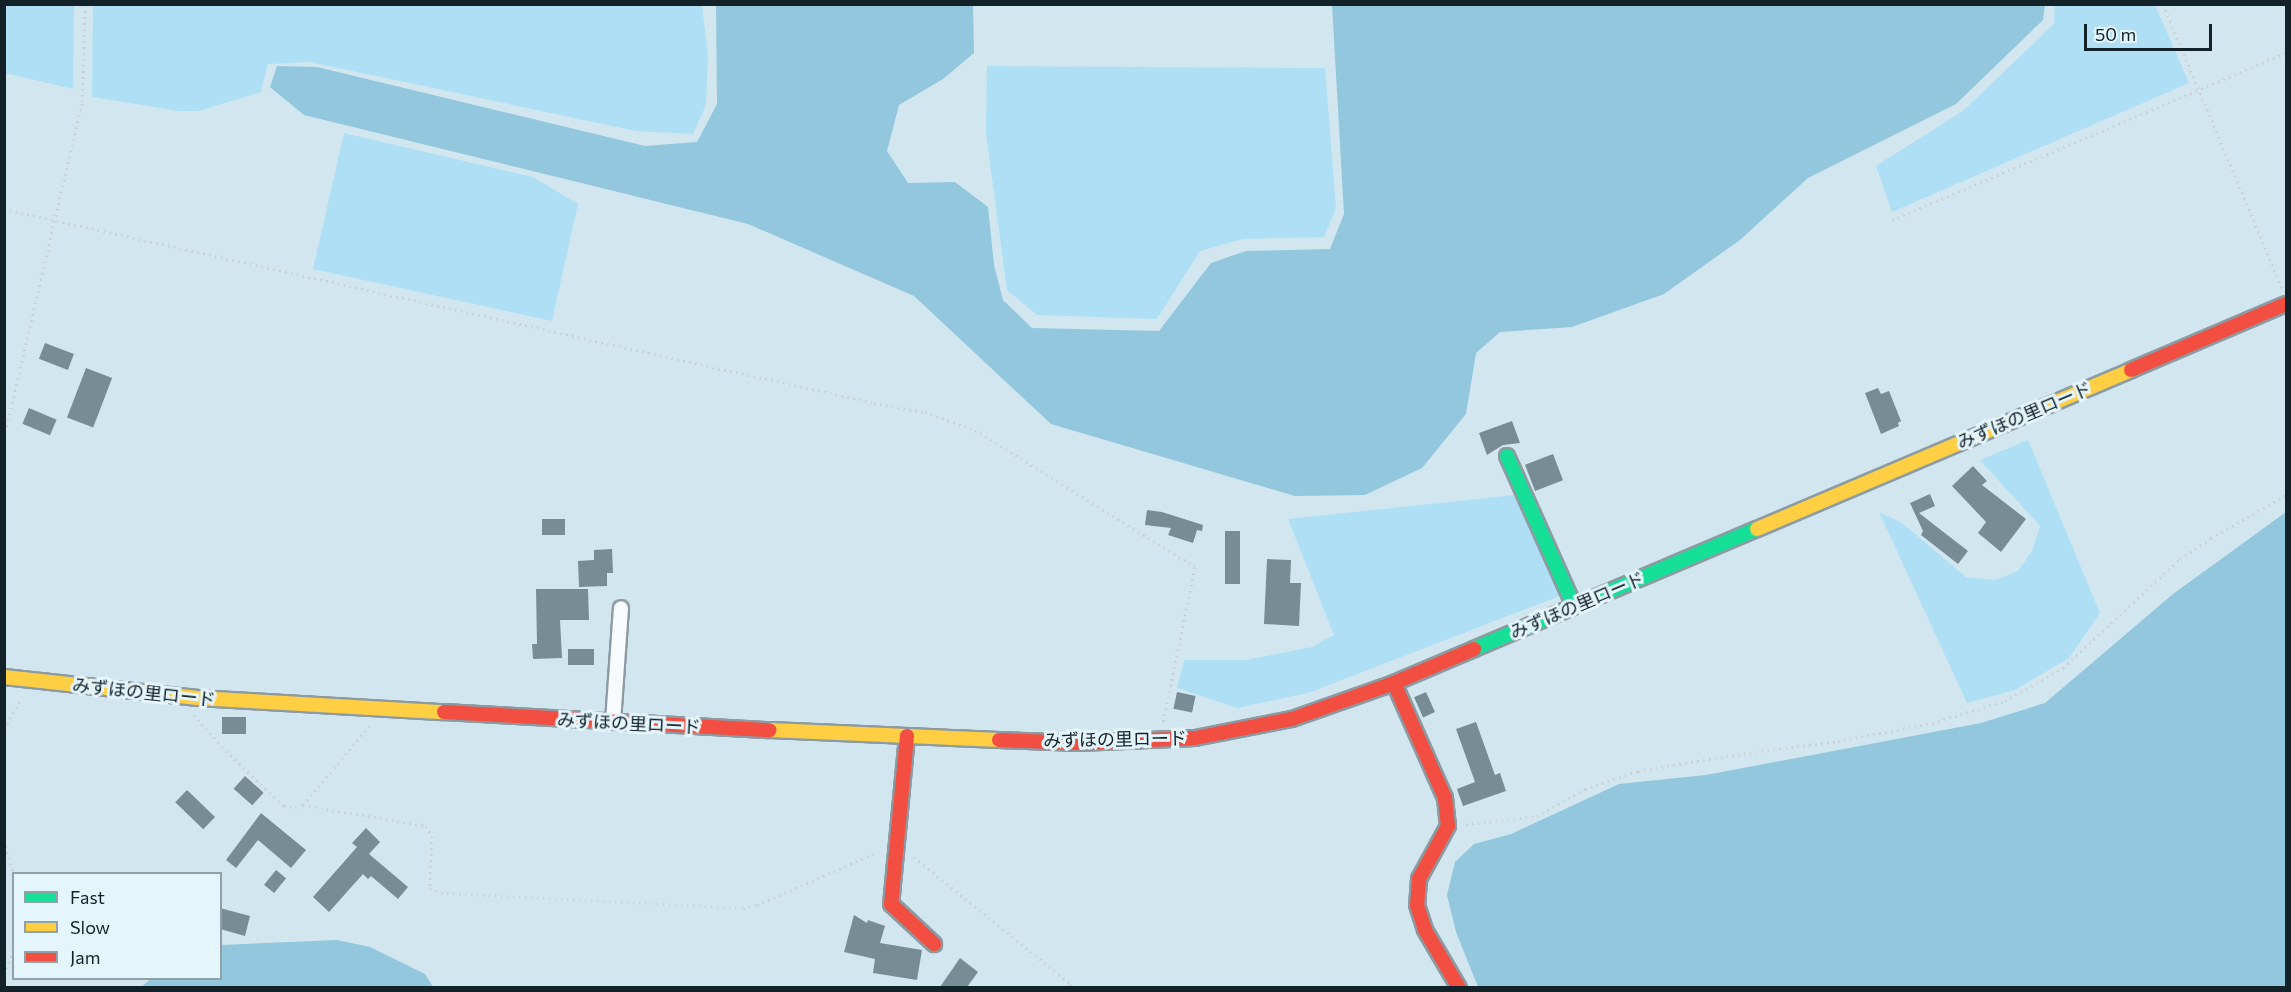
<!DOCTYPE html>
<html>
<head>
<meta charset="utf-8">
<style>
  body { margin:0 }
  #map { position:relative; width:2291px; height:992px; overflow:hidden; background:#d2e6f0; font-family:Commissioner,"Noto Sans JP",sans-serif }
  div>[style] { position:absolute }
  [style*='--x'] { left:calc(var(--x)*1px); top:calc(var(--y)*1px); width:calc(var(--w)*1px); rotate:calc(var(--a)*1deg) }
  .green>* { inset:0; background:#afdff5 }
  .forest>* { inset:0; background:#92c7dd }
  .building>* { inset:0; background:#778c95; transform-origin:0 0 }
  .path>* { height:3px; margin-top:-1.5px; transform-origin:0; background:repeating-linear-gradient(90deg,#cad1d4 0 1.5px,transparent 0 6px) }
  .roads { filter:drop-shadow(2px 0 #8c9ba2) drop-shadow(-2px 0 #8c9ba2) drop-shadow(0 2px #8c9ba2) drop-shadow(0 -2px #8c9ba2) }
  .street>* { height:14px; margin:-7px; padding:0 7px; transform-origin:7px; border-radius:7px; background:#f8fbfd }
  .fast>* { height:14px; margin:-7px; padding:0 7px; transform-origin:7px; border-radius:7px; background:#16e098 }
  .slow>* { height:14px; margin:-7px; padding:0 7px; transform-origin:7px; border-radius:7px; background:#ffcf43 }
  .jam>* { height:14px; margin:-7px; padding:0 7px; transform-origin:7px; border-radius:7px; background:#f24e42 }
  span { translate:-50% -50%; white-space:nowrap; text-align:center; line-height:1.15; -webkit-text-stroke:6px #e5f5fc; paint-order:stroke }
  .street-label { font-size:18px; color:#132229 }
  .frame { position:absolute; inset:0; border:6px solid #132229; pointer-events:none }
  .legend { position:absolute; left:12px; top:872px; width:210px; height:108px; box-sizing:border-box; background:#e5f5fc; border:2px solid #91a1a8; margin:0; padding:8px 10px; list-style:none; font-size:18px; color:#132229 }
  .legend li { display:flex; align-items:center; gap:12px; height:30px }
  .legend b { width:30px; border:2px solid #91a1a8 }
  .scale { position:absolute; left:2084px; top:24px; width:128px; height:27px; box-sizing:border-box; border:3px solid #132229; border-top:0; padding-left:8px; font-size:18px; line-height:21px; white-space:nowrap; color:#132229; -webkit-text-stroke:4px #e5f5fc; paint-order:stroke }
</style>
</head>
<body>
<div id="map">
  <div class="green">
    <i style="clip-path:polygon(5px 4px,74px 5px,73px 89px,5px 73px)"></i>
    <i style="clip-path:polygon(93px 5px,702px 5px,708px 56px,706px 105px,693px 134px,636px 131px,310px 62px,268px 64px,261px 92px,199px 111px,178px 111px,92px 97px)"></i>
    <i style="clip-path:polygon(2055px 5px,2155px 5px,2189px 83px,1892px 212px,1876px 166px,1964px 110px,2054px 24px)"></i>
    <i style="clip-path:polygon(987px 66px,1325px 68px,1336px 208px,1324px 237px,1243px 239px,1200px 251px,1157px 319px,1037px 315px,1007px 290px,986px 133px)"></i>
    <i style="clip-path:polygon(344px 133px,533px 177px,578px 204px,552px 321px,313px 269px)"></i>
    <i style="clip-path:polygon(2028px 440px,2100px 613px,2069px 658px,2015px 690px,1967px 703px,1879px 512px,1902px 523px,1966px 577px,1996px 580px,2018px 571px,2032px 551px,2040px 526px,1980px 460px)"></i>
    <i style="clip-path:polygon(1515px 495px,1560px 596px,1308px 693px,1237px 708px,1177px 688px,1184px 660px,1246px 660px,1312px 647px,1334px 635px,1288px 519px)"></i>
  </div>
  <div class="forest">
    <i style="clip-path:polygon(716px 5px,973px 5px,974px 53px,943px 79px,899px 105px,887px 151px,908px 183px,955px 182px,988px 207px,994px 265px,1003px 300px,1032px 328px,1159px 331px,1211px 263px,1246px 251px,1330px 249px,1344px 214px,1332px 5px,2045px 5px,2043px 20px,1956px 104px,1808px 178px,1740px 240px,1664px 294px,1572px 327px,1500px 332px,1476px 353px,1466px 414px,1422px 468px,1365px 495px,1295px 496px,1051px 424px,914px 296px,748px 224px,304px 115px,270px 87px,277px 66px,317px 67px,645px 146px,697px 142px,717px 104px)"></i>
    <i style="clip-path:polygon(2286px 512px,2286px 987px,1478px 987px,1456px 932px,1447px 895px,1455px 862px,1474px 844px,1511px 834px,1619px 784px,1706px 775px,1981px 723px,2045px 703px,2173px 594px)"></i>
    <i style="clip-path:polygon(337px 940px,370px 947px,425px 974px,433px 987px,141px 987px,151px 979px,220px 978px,221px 945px)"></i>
  </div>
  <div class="building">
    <i style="left:45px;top:343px;width:31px;height:17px;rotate:21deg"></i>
    <i style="left:86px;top:368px;width:28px;height:53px;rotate:21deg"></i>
    <i style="clip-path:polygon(1878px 388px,1881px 394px,1889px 391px,1901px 421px,1898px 423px,1899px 426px,1881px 434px,1865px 393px)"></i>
    <i style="left:29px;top:408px;width:30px;height:17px;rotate:23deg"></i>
    <i style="clip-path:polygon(1512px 421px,1520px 443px,1503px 445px,1487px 455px,1479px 433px)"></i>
    <i style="left:1553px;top:454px;width:28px;height:30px;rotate:69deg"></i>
    <i style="clip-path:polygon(1973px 466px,1987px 481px,1982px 485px,2026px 519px,2001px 552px,1978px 533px,1986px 522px,1952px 486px)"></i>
    <i style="clip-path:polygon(1930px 494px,1935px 506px,1919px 513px,1968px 551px,1958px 564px,1921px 535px,1923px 531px,1910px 503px)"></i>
    <i style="clip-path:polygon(1147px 510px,1162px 512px,1203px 525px,1202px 531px,1197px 530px,1193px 543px,1168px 535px,1171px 528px,1145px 525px)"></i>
    <i style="left:542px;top:519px;width:23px;height:16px"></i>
    <i style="left:1225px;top:531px;width:15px;height:53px"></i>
    <i style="clip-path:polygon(612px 549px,613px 573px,607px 573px,607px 586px,579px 587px,578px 561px,594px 560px,594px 550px)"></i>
    <i style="clip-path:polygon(1267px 559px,1291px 560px,1290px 583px,1301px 583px,1299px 626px,1264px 624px)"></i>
    <i style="clip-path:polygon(536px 589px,588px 589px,589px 620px,560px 620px,562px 658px,533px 659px,532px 644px,537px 644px)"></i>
    <i style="left:568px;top:649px;width:26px;height:16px"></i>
    <i style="left:1177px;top:692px;width:19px;height:17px;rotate:12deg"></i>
    <i style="left:1426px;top:692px;width:22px;height:13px;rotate:66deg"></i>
    <i style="left:222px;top:717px;width:24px;height:17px"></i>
    <i style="clip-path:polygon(1476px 722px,1495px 775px,1500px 773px,1506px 791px,1463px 806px,1457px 789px,1475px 782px,1456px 729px)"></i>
    <i style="left:245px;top:776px;width:25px;height:17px;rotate:42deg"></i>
    <i style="left:187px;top:790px;width:39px;height:17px;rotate:44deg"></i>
    <i style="clip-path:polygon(261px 813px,306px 850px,291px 868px,258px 840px,236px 868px,226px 860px)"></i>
    <i style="clip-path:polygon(366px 828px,380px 842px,369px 854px,408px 887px,398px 899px,371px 876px,368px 879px,363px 874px,329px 912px,313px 897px,357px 847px,352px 843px)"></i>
    <i style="left:276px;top:870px;width:13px;height:19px;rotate:39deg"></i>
    <i style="clip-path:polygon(220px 908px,250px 916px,245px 936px,220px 929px)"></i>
    <i style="clip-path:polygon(854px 915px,867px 923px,868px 920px,885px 926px,880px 943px,922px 950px,917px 980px,873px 973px,875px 959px,844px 952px)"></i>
    <i style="clip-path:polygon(960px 958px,978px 972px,967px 987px,940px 987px)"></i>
  </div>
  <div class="path">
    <i style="--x:2163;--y:4;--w:308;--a:67.3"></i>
    <i style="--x:4;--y:209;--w:891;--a:12.57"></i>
    <i style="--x:874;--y:403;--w:52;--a:10"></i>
    <i style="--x:925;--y:412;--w:53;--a:19.8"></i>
    <i style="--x:975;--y:430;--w:259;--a:31.9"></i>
    <i style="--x:1195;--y:567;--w:159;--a:101.6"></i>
    <i style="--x:1892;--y:220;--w:428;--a:-23"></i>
    <i style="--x:4;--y:438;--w:345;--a:-76.9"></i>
    <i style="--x:82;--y:102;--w:98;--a:-88.2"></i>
    <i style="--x:194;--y:715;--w:48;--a:48.4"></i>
    <i style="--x:226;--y:751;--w:80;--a:43.5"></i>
    <i style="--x:284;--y:806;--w:11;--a:5"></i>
    <i style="--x:295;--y:807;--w:8;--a:-14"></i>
    <i style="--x:303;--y:805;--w:104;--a:-50.1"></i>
    <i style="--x:4;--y:729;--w:36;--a:-60"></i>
    <i style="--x:303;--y:805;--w:125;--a:9.7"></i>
    <i style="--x:426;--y:826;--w:12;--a:59"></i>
    <i style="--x:432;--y:836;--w:52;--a:92.2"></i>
    <i style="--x:430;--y:888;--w:12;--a:24"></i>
    <i style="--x:441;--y:893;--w:302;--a:2.8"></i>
    <i style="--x:743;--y:908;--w:14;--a:-12"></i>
    <i style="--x:757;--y:905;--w:132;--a:-23.7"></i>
    <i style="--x:1466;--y:824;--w:71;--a:-6.4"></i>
    <i style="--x:1537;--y:816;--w:55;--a:-29.4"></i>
    <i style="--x:1585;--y:789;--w:56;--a:-18.8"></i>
    <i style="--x:1638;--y:771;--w:95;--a:-9.7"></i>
    <i style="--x:1732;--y:755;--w:107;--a:-7.5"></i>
    <i style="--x:1838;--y:741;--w:96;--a:-10.8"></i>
    <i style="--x:1932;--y:723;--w:76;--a:-16.8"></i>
    <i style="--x:2005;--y:701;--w:67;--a:-29.6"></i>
    <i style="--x:2063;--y:668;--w:160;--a:-43"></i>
    <i style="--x:2180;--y:559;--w:37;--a:-34"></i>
    <i style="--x:2211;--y:538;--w:86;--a:-29.8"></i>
    <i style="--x:4;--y:840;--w:39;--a:75"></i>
    <i style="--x:914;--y:857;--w:201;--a:39.1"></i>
    <i style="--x:1070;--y:984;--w:4;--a:76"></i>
    <i style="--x:4;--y:974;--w:27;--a:-68"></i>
  </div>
  <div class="roads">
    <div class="street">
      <i style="--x:613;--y:722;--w:114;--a:-86"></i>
    </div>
    <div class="fast">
      <i style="--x:1507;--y:456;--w:164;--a:65.9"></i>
      <i style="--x:1474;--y:649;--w:307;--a:-23"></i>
    </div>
    <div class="slow">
      <i style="--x:1757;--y:529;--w:406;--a:-23"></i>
      <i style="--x:4;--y:677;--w:195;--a:6.2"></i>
      <i style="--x:198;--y:698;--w:246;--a:3.3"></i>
      <i style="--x:770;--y:730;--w:229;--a:2.5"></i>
    </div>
    <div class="jam">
      <i style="--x:2131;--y:370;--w:168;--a:-23.1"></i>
      <i style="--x:1394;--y:683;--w:126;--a:66.1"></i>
      <i style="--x:1445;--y:798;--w:28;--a:84"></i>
      <i style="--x:1448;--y:826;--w:60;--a:118.7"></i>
      <i style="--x:1419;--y:879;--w:26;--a:94"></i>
      <i style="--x:1417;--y:905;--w:26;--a:72"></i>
      <i style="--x:1425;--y:930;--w:67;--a:59.6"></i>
      <i style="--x:444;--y:712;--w:326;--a:3.2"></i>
      <i style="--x:907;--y:736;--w:169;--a:95.4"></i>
      <i style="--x:891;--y:904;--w:59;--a:42.9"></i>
      <i style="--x:999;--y:740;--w:80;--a:2.1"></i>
      <i style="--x:1079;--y:743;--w:116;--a:-2.5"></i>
      <i style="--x:1195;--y:738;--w:99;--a:-11.1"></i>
      <i style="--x:1292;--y:719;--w:108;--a:-19.4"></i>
      <i style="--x:1394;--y:683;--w:87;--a:-23"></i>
    </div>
  </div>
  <div class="street-label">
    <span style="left:2024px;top:415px;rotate:-23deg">みずほの里ロード</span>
    <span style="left:1577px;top:605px;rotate:-23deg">みずほの里ロード</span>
    <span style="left:144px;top:692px;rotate:6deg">みずほの里ロード</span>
    <span style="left:629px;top:723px;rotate:3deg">みずほの里ロード</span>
    <span style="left:1115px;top:739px;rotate:-1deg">みずほの里ロード</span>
  </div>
  <div class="frame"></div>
  <ul class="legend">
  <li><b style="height:8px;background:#16e098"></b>Fast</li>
  <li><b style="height:8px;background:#ffcf43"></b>Slow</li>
  <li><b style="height:8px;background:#f24e42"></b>Jam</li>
  </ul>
  <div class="scale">50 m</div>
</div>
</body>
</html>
